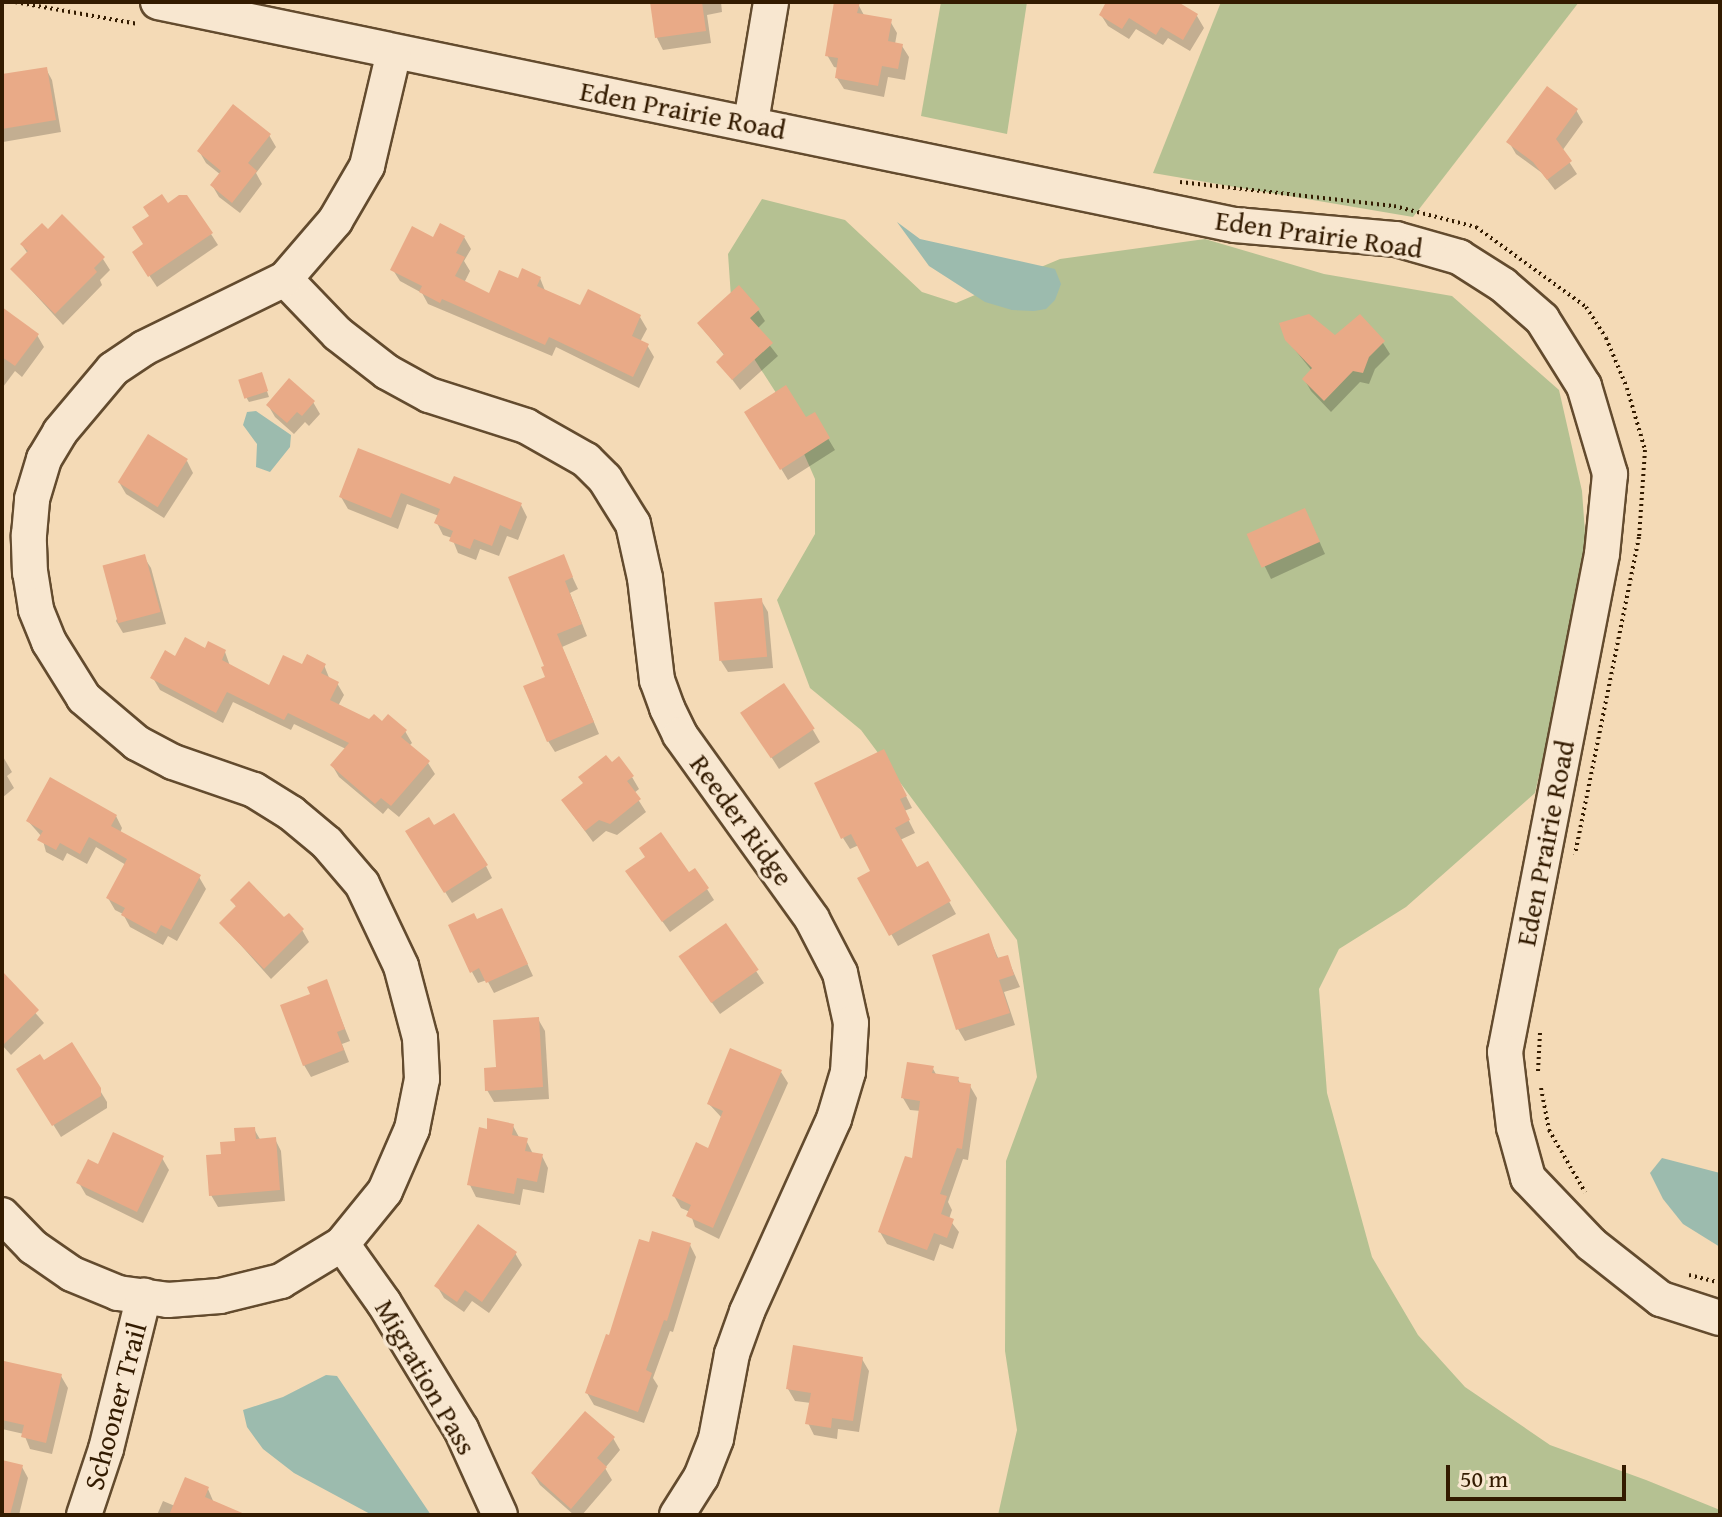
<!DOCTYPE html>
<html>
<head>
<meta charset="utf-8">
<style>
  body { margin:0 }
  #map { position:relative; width:1722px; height:1517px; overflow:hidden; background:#f4dab6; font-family:"Gentium Book Plus",serif }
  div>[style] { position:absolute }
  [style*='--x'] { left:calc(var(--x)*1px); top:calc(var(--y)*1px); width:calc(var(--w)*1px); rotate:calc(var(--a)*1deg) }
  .green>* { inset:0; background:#b5c192 }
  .water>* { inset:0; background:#9cbbae }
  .shadow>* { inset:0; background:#0003 }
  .building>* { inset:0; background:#e9aa87; transform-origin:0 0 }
  .path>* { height:4px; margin-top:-2px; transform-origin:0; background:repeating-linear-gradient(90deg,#331b00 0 2px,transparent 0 6px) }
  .roads { filter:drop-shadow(2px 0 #634b2e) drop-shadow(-2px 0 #634b2e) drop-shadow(0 2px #634b2e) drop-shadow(0 -2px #634b2e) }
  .minor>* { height:34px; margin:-17px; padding:0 17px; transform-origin:17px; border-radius:17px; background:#f8e7d0 }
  span { translate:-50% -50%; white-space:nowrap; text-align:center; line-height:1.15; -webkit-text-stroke:7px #f8e7d0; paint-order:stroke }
  .street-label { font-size:28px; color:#331b00 }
  .frame { position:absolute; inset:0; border:4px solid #331b00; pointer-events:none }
  .scale { position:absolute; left:1446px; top:1465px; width:180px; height:36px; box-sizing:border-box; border:4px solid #331b00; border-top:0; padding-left:10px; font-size:24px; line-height:28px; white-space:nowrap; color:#331b00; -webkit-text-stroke:6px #f8e7d0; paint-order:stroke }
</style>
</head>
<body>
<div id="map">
  <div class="green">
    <i style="clip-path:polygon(941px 2px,1027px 2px,1007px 134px,921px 116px)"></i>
    <i style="clip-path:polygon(1221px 2px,1579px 2px,1413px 217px,1153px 173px)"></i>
    <i style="clip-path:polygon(762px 199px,845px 220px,922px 292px,956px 303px,1060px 259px,1205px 239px,1324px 274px,1452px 296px,1559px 390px,1582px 491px,1590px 602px,1556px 701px,1535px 793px,1406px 907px,1339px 949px,1319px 989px,1327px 1093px,1372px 1257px,1418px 1335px,1465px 1387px,1550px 1445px,1646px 1480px,1720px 1510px,1720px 1515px,998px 1515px,1017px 1430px,1005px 1351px,1006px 1161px,1037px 1077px,1017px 940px,861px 730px,810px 688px,777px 600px,815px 534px,815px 479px,780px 399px,733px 326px,728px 254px)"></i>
  </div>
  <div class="water">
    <i style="clip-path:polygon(897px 222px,920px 239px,1055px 269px,1061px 284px,1055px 300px,1046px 309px,1034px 311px,1012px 310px,985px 302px,929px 266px)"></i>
    <i style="clip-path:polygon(256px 411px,291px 435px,290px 447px,270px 472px,256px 467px,257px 444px,243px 425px,247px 412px)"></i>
    <i style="clip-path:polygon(1662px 1158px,1720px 1173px,1720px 1247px,1683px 1224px,1663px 1199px,1650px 1173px)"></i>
    <i style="clip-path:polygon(326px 1375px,337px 1376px,431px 1515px,372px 1515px,294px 1473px,263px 1449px,247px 1427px,243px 1410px,283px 1397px)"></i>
  </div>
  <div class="shadow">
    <i style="clip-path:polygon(652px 2px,721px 2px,722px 12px,707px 15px,711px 43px,663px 50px,657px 38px)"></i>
    <i style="clip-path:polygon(836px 2px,858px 4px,865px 17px,890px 21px,897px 33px,895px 44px,902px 46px,909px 57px,905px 80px,888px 77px,884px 97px,844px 89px,837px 78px,839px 68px,834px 67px,827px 55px)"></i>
    <i style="clip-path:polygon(1109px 2px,1174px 2px,1197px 16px,1204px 28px,1190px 51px,1168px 38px,1163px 45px,1136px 29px,1129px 39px,1108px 26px,1101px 15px)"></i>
    <i style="clip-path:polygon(46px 69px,52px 80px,61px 132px,3px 142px,2px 76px)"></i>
    <i style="clip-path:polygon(1576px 110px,1583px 122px,1562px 151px,1577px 174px,1555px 190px,1542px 173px,1516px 154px,1509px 142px)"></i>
    <i style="clip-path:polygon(269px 135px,276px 147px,256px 173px,262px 184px,240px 213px,219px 197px,212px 185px,221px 175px,206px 163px,199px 151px)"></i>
    <i style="clip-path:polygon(167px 206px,211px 234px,218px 245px,157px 287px,141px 263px,145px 245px)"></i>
    <i style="clip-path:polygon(48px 232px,103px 259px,110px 270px,100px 280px,102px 285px,63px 325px,12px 269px,28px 254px,22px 245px)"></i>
    <i style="clip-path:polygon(464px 237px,471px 249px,464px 261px,470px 271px,464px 283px,490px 296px,519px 281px,540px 278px,546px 293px,581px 308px,640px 317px,647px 329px,640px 342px,647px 345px,654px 357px,639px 388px,556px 347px,552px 356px,428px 304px,422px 293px,400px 281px,393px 270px,434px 240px)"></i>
    <i style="clip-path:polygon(2px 310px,37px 335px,44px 347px,22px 377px,15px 371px,3px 387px)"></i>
    <i style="clip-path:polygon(758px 310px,765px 321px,757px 329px,778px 356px,740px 390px,719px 362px,725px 356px,699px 324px)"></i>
    <i style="clip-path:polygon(1335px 338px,1383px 343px,1390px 354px,1375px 369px,1369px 384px,1360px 382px,1331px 412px,1311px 391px,1304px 379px,1312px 371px,1287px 340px)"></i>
    <i style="clip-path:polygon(261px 374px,269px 397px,249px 402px,246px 397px)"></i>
    <i style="clip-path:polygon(313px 402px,320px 414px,309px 426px,305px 422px,294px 434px,275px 417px,268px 405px)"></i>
    <i style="clip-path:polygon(747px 412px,806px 420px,814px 415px,835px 450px,788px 480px)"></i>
    <i style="clip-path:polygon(187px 461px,193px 473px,164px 518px,126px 494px,119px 482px)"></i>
    <i style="clip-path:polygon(452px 486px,521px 505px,527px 517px,518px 540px,507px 536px,499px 556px,480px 549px,476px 560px,458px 553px,452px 538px,443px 535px,437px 523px,439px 516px,407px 504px,398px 529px,348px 509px,341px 497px)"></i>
    <i style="clip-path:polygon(1311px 523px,1325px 554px,1271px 579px,1250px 536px)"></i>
    <i style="clip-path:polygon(144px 557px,151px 568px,166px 624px,123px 633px,116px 621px)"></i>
    <i style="clip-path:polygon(563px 557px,578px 589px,570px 593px,587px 636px,562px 647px,599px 734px,555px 752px,548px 741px,547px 667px)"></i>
    <i style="clip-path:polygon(761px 600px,768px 612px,773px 668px,728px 672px,721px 661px)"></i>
    <i style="clip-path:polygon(205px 651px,225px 652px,230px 666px,270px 688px,303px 667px,324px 665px,330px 680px,337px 683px,344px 695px,338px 706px,370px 721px,405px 731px,412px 743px,409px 746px,428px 763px,435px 774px,399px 817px,388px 808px,383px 814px,339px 777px,332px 765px,346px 749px,294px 724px,291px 730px,233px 702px,223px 723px,160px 690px,153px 678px,176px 659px)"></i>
    <i style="clip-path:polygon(750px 724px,813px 730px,820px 742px,779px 769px)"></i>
    <i style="clip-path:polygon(2px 755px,12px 772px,7px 776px,14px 788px,2px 798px)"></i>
    <i style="clip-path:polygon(890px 764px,912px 808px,904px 811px,915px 833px,900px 840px,917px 870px,928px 864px,956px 914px,898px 946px,860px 879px,872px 872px,859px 845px,850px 849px,843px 838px)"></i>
    <i style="clip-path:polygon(632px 777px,639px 789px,634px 793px,646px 812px,617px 835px,606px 831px,593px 842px,563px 801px)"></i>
    <i style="clip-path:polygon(116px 816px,122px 828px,120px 833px,199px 877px,206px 889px,177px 941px,168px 936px,163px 945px,130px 927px,123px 914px,115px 910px,108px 898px,126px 865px,96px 847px,87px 864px,67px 853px,63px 861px,46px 852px,42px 837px,28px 821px)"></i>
    <i style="clip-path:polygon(434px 828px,486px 866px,492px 878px,452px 903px,408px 832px)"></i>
    <i style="clip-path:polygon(689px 875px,707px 889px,714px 900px,670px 932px,635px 883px)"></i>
    <i style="clip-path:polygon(232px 900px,284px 920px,302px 930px,309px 942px,271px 979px,222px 924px,237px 908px)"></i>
    <i style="clip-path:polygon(477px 922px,508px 922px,533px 976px,494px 993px,487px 980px,478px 983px,472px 972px)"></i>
    <i style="clip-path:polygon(726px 926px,764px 983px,720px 1014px,688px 969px)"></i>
    <i style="clip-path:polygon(988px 935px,999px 960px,1007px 957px,1020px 987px,1004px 992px,1015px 1025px,965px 1041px,958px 1029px)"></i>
    <i style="clip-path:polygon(2px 974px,44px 1023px,11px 1055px,2px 1045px)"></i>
    <i style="clip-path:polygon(326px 982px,350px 1041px,342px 1044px,349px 1062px,311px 1077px,304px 1065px,312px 995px)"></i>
    <i style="clip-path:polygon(538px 1019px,545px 1031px,549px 1099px,494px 1102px,487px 1090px)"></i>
    <i style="clip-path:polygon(72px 1045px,107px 1102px,107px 1108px,61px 1137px,26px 1081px,43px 1063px)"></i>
    <i style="clip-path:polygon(932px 1067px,937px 1076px,958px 1079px,961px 1085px,970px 1086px,977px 1098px,968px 1160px,963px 1159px,948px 1202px,952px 1210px,949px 1219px,959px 1232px,953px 1249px,940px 1244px,934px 1261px,887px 1244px,880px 1232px,913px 1161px,921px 1111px,910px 1110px,903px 1098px)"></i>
    <i style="clip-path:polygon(781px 1072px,788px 1083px,719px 1239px,695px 1227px,690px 1212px,681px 1208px,674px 1196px,709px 1150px,722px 1118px,709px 1104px)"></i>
    <i style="clip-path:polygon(513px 1126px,520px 1139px,526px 1140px,533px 1154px,542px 1156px,548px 1168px,544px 1193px,523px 1189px,520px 1205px,476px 1197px,470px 1185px,490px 1131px)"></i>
    <i style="clip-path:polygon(254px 1129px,261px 1141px,275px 1139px,281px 1151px,285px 1201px,218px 1207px,211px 1195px,223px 1156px)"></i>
    <i style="clip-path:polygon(162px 1158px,169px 1170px,143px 1223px,86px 1195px,79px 1183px,99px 1167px)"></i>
    <i style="clip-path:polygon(650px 1244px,690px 1245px,696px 1257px,673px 1332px,670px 1331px,653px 1378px,658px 1386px,644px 1423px,594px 1405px,587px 1393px)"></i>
    <i style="clip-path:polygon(515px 1253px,522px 1265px,489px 1313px,472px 1301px,464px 1312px,444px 1298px,437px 1286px)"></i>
    <i style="clip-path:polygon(862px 1359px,869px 1371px,859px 1432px,838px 1429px,837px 1439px,814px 1435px,808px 1423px,811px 1403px,795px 1401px,788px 1389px)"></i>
    <i style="clip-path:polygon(6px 1363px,61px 1376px,68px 1388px,52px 1454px,30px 1449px,24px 1434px,2px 1429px,2px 1380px)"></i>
    <i style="clip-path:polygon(613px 1438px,620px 1450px,605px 1468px,612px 1480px,582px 1515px,574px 1515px,540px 1485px,533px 1474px)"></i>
    <i style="clip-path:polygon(2px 1462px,22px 1467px,28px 1478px,19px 1515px,2px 1515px)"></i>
    <i style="clip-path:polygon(208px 1489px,214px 1503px,225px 1515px,157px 1515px,163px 1501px,175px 1506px)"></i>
  </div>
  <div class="building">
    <i style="clip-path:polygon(650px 2px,702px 2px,706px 31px,655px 38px)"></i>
    <i style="clip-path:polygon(834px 2px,860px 2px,857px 13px,892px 19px,888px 41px,903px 44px,898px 69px,882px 66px,878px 86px,835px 78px,838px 58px,825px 56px)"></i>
    <i style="clip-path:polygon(1102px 2px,1178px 2px,1198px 14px,1183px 40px,1161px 27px,1156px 35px,1129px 18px,1122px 29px,1099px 15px,1105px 4px)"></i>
    <i style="clip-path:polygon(47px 67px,56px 120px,2px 129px,2px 74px)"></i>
    <i style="clip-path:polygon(1547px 86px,1578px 109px,1556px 139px,1572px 161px,1547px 180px,1533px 162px,1506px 142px)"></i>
    <i style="clip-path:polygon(233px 104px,271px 134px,248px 163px,257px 171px,232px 203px,210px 185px,221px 171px,197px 151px)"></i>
    <i style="clip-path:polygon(162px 194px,168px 203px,179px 195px,187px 195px,213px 233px,148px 277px,132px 252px,143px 244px,132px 227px,149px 216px,143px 207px)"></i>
    <i style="clip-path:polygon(62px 214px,105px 257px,94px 268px,97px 272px,55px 314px,10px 269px,28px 251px,20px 244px,42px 223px,48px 229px)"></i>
    <i style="clip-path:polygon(440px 223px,465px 236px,456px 253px,465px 257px,455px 276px,489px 293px,499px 270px,518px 278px,522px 268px,541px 277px,537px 286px,580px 305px,588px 289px,641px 315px,632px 336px,649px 344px,633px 377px,549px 337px,545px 345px,442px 299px,440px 303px,419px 292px,422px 286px,390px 270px,412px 226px,433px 237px)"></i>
    <i style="clip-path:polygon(739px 285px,760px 309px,750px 318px,773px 343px,732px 380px,716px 362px,724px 354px,697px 323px)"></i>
    <i style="clip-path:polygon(2px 307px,39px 334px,15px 366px,2px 357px)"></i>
    <i style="clip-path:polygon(1309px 314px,1335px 335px,1360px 314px,1385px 341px,1369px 357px,1363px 373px,1353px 371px,1324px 401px,1302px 379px,1312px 368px,1285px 340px,1279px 323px)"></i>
    <i style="left:262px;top:372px;width:20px;height:25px;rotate:72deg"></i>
    <i style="clip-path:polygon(289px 378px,315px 401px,302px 416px,297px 412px,287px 423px,266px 405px)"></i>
    <i style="clip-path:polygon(786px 385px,806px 417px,815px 412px,830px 438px,780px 470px,744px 412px)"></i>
    <i style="left:148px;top:434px;width:47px;height:57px;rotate:32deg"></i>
    <i style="clip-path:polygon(358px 448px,450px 484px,454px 476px,522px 503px,511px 530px,500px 525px,492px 546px,474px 539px,470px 549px,449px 541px,453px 531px,434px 523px,440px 509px,401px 493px,391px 518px,339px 497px)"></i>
    <i style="left:1305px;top:508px;width:37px;height:64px;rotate:66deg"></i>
    <i style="left:145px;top:554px;width:60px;height:44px;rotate:75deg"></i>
    <i style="clip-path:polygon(564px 554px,573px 577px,565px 581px,582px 624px,557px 634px,594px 722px,547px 742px,523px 686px,545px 677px,541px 667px,544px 666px,508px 577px)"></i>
    <i style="left:762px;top:598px;width:59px;height:48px;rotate:85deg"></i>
    <i style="clip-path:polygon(185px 637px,205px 648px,208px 641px,226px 650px,222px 660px,269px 685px,283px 655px,302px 664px,307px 654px,326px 664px,321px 673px,339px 682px,330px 700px,369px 719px,374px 714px,382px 721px,388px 714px,407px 730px,401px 737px,430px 761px,391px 806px,381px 798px,375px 804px,330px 765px,349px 743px,288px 713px,284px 720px,227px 692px,216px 713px,150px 678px,165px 650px,175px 656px)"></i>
    <i style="left:784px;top:683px;width:55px;height:53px;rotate:56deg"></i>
    <i style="clip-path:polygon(884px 749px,907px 796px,900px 799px,910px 820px,895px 828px,917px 867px,928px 861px,951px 901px,889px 936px,857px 878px,870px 871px,851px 834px,841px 839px,814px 783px)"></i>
    <i style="clip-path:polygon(606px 755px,612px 762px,619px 756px,634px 776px,627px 781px,641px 799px,610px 824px,599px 820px,585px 831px,561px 800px,583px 783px,578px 777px)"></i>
    <i style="clip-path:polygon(50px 777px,117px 815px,111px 826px,201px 875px,171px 930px,161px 925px,156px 934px,121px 915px,125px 908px,106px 898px,127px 859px,89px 837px,80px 854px,60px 843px,56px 850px,37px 840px,43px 831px,26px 821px)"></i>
    <i style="clip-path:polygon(454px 813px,488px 865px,444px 893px,405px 831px,429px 817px,434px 825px)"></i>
    <i style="clip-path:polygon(661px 832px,689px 872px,695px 868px,709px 888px,662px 922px,625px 871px,645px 857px,639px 848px)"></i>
    <i style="clip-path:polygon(249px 881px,284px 917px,289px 913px,304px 929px,264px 969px,219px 923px,236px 906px,230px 900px)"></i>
    <i style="clip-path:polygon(502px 908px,528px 964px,486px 983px,479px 968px,470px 973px,448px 925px,474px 913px,477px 919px)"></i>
    <i style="left:726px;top:923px;width:57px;height:58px;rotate:55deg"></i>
    <i style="clip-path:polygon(989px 933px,997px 958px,1008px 955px,1014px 975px,999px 980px,1010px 1013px,956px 1030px,932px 955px)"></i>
    <i style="clip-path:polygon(2px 971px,39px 1010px,2px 1046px)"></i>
    <i style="clip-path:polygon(327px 979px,345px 1029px,337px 1032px,344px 1050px,303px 1066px,280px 1005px,310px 994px,307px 987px)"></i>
    <i style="clip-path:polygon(539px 1017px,543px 1087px,485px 1091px,484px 1068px,496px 1067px,493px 1020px)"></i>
    <i style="clip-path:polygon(72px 1042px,101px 1088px,101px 1096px,52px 1126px,16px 1069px,40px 1054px,44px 1060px)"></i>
    <i style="clip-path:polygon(730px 1048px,782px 1070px,713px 1228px,686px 1216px,691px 1205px,672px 1196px,696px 1142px,708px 1148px,723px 1111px,707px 1104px)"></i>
    <i style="clip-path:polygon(907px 1062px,934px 1066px,932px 1073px,959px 1077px,958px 1082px,971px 1084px,962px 1149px,957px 1148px,940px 1194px,947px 1196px,941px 1214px,954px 1219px,947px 1238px,934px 1233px,927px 1250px,878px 1232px,905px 1156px,912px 1158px,920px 1101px,901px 1098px)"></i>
    <i style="clip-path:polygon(487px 1118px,514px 1124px,512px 1135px,528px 1138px,525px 1151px,543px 1154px,537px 1182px,517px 1178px,514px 1194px,467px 1185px,479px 1127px,487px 1129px)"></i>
    <i style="clip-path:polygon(255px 1127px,256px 1139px,276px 1137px,280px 1190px,209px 1196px,206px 1155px,221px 1154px,220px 1142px,235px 1141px,234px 1128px)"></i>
    <i style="clip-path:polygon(113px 1132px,164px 1156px,137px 1212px,76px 1183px,88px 1159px,98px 1164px)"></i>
    <i style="clip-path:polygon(478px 1224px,517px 1252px,482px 1302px,465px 1290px,457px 1302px,434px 1286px)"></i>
    <i style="clip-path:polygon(652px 1231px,691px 1243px,667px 1321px,664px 1320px,646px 1370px,652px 1373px,638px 1412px,585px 1393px,606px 1334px,609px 1335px,639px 1239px,649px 1242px)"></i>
    <i style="clip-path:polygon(793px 1345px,863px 1357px,853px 1421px,832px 1418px,831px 1428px,805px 1424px,811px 1393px,786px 1389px)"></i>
    <i style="clip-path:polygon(4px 1361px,62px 1374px,46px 1443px,21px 1437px,24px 1425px,2px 1420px)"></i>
    <i style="clip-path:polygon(585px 1411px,615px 1437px,597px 1458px,607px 1467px,571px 1509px,531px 1473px)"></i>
    <i style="clip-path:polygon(2px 1460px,23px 1465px,10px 1515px,2px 1515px)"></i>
    <i style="clip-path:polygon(185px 1477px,209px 1487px,205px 1497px,247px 1515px,169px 1515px)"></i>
  </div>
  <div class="path">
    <i style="--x:15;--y:2;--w:125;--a:10.1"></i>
    <i style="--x:1180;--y:182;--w:215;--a:6.4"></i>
    <i style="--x:1394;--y:206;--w:85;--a:14.4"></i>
    <i style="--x:1476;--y:227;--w:136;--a:36"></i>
    <i style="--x:1586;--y:307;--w:37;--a:57"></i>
    <i style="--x:1606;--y:338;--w:54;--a:67.2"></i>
    <i style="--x:1627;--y:388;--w:65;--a:73.8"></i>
    <i style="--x:1645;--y:450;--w:87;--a:93.9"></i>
    <i style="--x:1639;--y:537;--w:324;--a:101.4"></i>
    <i style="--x:1538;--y:1071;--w:39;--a:-87"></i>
    <i style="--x:1541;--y:1088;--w:43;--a:79.2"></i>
    <i style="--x:1549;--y:1130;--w:72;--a:59.9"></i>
    <i style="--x:1689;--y:1275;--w:32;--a:14"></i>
  </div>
  <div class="roads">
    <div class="minor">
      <i style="--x:158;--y:2;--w:1100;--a:11.7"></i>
      <i style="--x:1235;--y:225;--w:162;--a:5"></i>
      <i style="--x:1396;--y:239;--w:66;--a:15.9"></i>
      <i style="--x:1459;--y:257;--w:52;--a:32.5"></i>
      <i style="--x:1503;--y:285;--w:52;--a:41.1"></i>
      <i style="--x:1542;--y:319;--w:79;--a:57.9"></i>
      <i style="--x:1584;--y:386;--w:92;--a:73.5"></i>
      <i style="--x:1610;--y:474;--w:80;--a:95.7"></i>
      <i style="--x:1602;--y:554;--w:507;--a:101.02"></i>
      <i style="--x:1505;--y:1052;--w:76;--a:83.2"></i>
      <i style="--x:1514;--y:1127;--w:53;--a:74.6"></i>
      <i style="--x:1528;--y:1178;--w:91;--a:46.3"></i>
      <i style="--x:1591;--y:1244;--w:89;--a:38.2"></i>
      <i style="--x:1661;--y:1299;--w:62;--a:17.9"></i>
      <i style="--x:751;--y:122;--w:122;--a:-80.5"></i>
      <i style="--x:285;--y:279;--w:76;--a:46.1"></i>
      <i style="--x:338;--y:334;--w:62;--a:37.8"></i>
      <i style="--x:387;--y:372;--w:48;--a:28.7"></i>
      <i style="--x:429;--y:395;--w:102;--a:17.7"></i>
      <i style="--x:526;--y:426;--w:69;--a:29.5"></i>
      <i style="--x:586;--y:460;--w:27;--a:45"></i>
      <i style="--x:605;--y:479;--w:53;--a:58.1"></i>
      <i style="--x:633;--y:524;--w:55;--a:77.5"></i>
      <i style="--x:645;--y:578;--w:103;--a:83.3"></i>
      <i style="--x:657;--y:680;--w:30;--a:70"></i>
      <i style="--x:667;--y:708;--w:30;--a:64"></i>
      <i style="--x:680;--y:735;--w:226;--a:54.3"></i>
      <i style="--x:812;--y:919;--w:61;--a:62.6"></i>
      <i style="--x:840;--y:973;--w:51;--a:77.6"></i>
      <i style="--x:851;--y:1023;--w:49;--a:93.5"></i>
      <i style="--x:848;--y:1072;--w:49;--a:106.6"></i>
      <i style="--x:834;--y:1119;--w:212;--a:114.3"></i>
      <i style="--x:747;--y:1312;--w:45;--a:109.7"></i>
      <i style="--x:732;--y:1354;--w:86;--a:100.7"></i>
      <i style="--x:716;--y:1439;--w:41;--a:111.5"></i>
      <i style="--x:701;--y:1477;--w:45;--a:122.3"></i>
      <i style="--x:2;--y:1215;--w:45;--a:45.9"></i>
      <i style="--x:33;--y:1247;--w:47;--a:34.7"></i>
      <i style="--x:72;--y:1274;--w:50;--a:22.4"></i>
      <i style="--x:118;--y:1293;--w:50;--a:8"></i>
      <i style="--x:168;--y:1300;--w:52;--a:-4.4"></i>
      <i style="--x:220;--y:1296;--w:63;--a:-13.8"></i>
      <i style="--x:281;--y:1281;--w:71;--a:-31.2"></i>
      <i style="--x:342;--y:1244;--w:68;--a:-50.9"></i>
      <i style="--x:385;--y:1191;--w:68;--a:-66.5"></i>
      <i style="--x:412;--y:1129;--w:51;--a:-78.7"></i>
      <i style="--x:422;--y:1079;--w:41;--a:-92.8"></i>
      <i style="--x:420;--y:1038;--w:74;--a:-104.8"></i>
      <i style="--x:401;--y:966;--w:91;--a:-115.4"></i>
      <i style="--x:362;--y:884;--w:54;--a:-130.5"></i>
      <i style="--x:327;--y:843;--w:47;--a:-140.2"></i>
      <i style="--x:291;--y:813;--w:44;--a:-148.1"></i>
      <i style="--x:254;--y:790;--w:86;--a:-160.9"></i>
      <i style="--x:173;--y:762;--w:41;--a:-152.2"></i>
      <i style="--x:137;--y:743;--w:70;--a:-139.7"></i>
      <i style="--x:84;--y:698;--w:66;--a:-122"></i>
      <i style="--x:49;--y:642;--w:35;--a:-112"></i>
      <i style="--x:36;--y:609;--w:36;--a:-99"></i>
      <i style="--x:30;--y:573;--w:38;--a:-92"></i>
      <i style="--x:29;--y:535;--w:36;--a:-85"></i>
      <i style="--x:32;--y:499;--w:42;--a:-73.3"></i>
      <i style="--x:44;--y:459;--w:31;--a:-59"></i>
      <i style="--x:60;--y:432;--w:82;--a:-49.9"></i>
      <i style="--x:113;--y:369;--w:37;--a:-34"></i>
      <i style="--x:144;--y:348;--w:157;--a:-26.1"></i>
      <i style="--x:285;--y:279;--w:77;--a:-49.2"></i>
      <i style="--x:335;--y:221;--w:64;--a:-59.8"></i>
      <i style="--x:367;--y:166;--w:117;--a:-76.7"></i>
      <i style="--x:342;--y:1244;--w:72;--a:54.6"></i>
      <i style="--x:384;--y:1303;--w:148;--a:58.6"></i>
      <i style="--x:461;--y:1429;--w:94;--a:65.6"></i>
      <i style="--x:84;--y:1515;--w:70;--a:-71.6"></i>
      <i style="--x:106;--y:1449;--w:158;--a:-76.1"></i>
    </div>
  </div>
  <div class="street-label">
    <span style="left:683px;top:110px;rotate:11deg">Eden Prairie Road</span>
    <span style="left:1319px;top:234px;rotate:8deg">Eden Prairie Road</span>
    <span style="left:742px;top:820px;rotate:54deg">Reeder Ridge</span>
    <span style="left:1545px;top:843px;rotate:-79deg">Eden Prairie Road</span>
    <span style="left:426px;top:1377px;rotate:60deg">Migration Pass</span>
    <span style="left:115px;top:1406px;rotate:-75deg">Schooner Trail</span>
  </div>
  <div class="frame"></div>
  <div class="scale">50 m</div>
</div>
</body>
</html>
